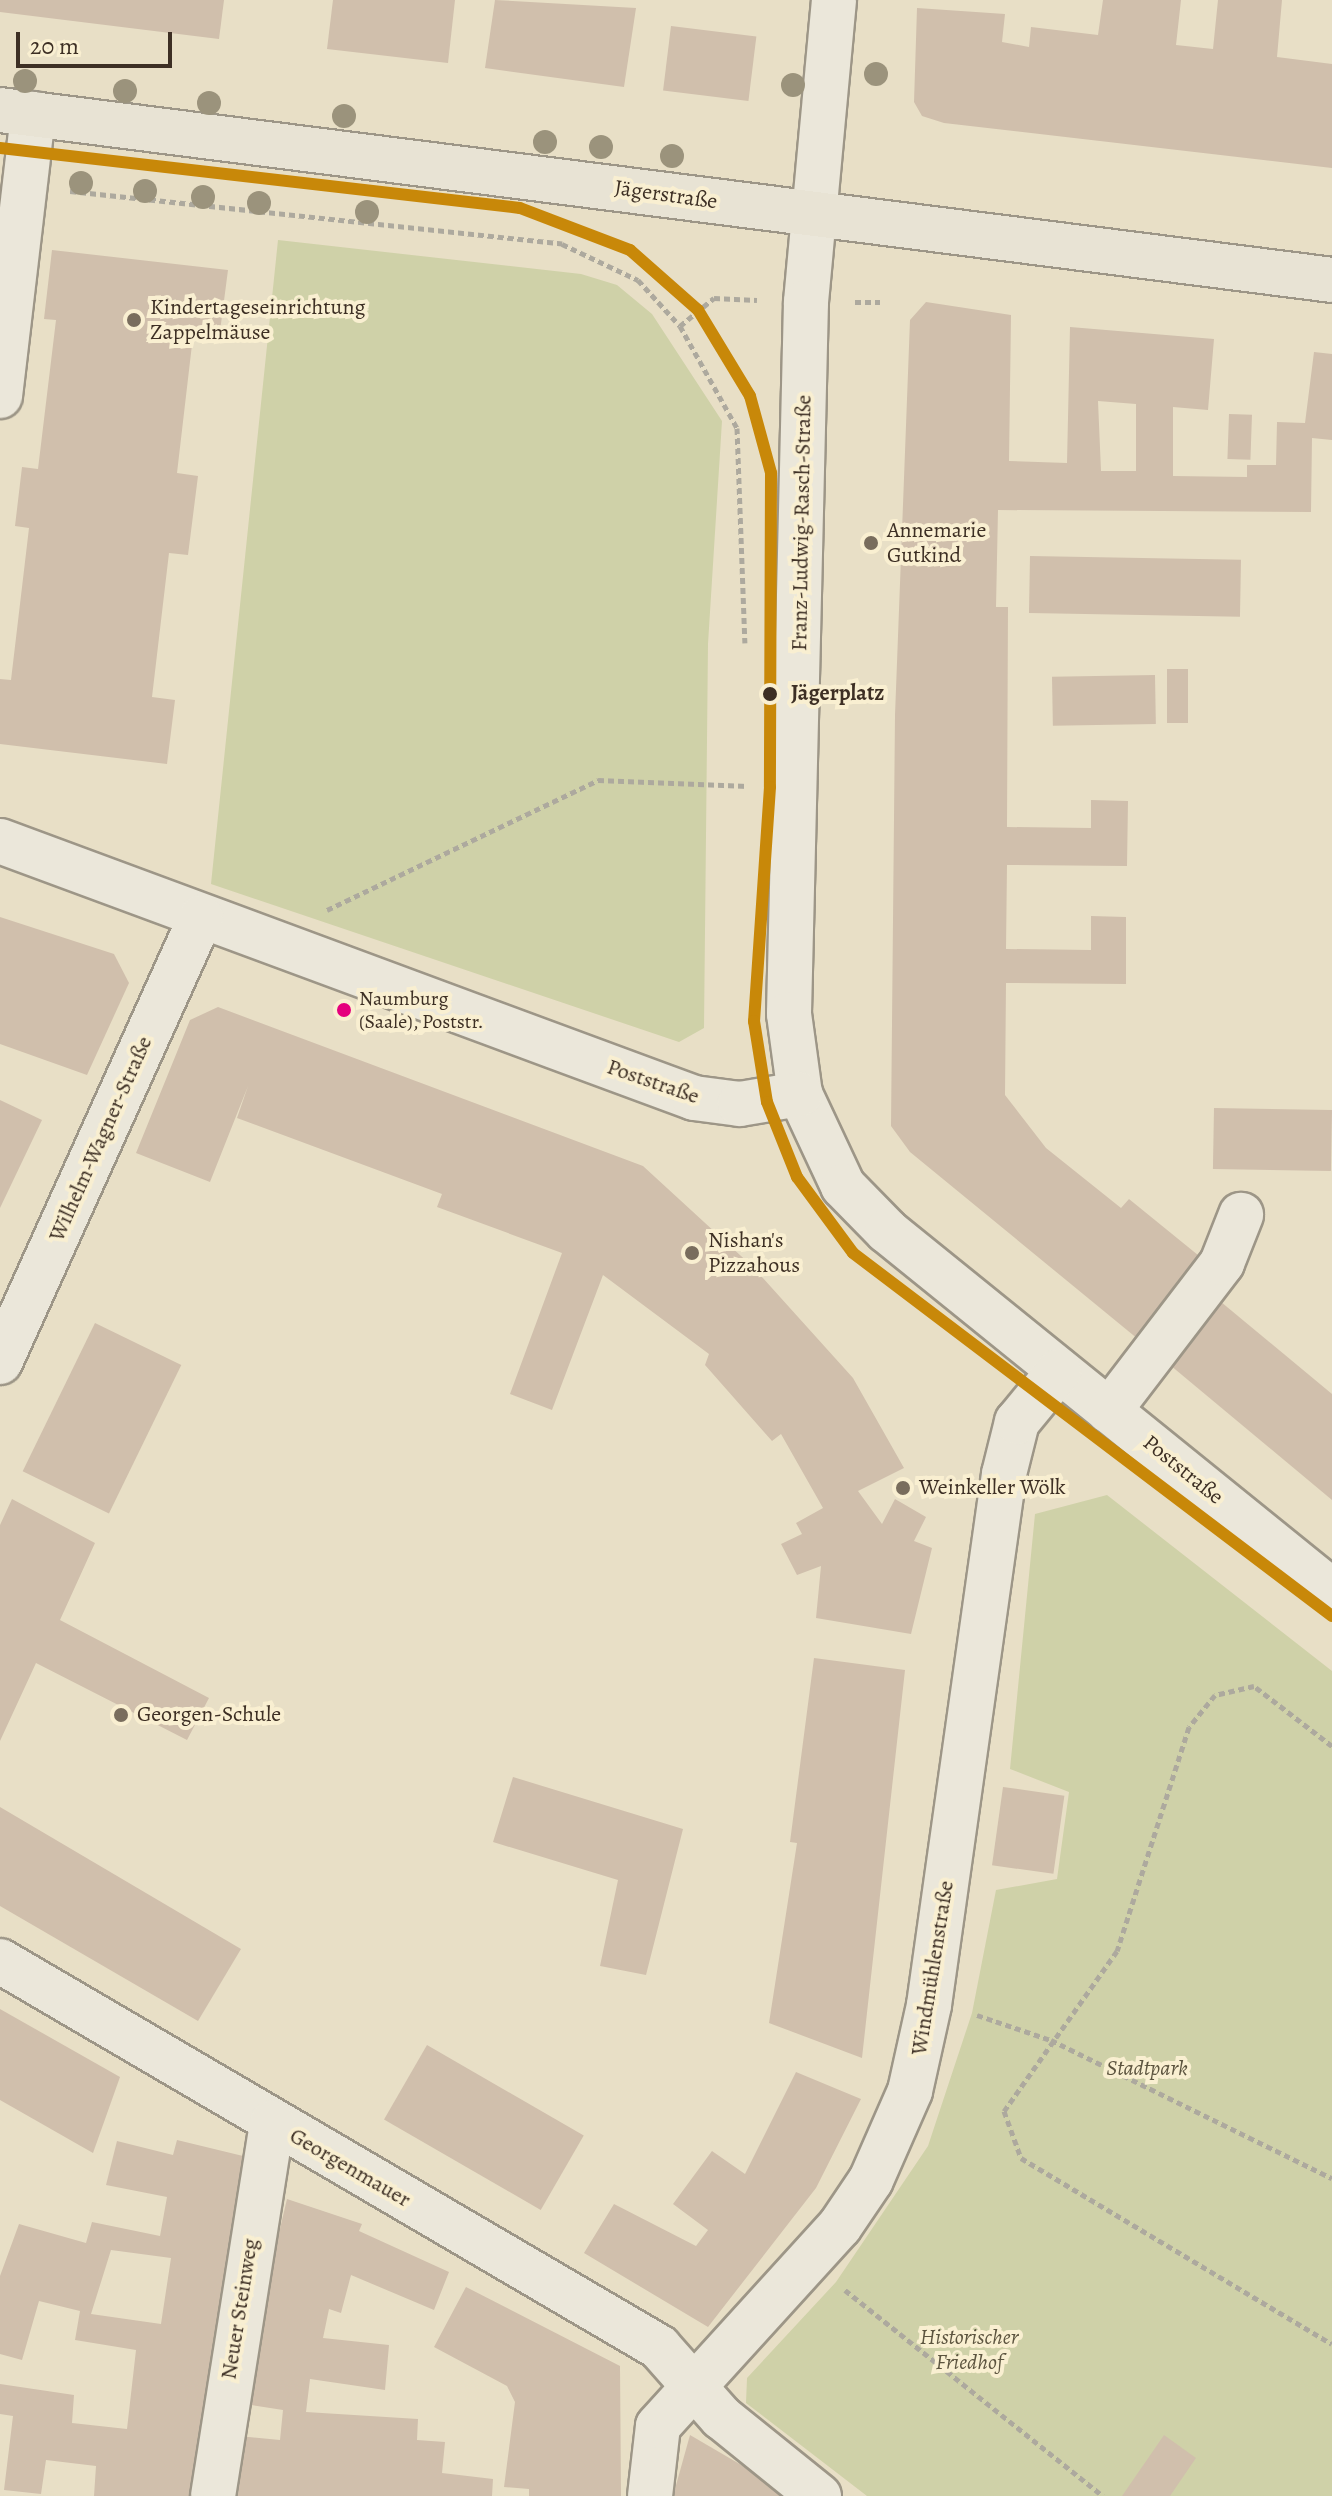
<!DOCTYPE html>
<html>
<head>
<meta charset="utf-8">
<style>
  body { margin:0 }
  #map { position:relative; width:1332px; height:2496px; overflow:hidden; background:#e8dfc6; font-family:Alegreya,serif }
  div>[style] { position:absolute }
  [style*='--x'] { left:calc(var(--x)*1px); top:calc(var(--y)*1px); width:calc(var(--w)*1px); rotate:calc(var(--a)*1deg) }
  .green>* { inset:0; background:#cfd1a8 }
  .building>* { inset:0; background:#d0bfac; transform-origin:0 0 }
  .path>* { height:5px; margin-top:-2.5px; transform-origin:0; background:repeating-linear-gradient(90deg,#ada99e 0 6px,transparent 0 10px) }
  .roads { filter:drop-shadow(2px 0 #9d9687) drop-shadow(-2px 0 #9d9687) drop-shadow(0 2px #9d9687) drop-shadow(0 -2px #9d9687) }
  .minor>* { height:44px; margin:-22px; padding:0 22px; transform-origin:22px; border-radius:22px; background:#ebe7da }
  .major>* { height:44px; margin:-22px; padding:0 22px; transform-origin:22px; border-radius:22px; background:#e8e3d4 }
  .tram-1>* { height:12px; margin:-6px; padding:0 6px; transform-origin:6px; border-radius:6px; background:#c88809 }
  .trees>* { width:24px; height:24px; margin:-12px; border-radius:50%; background:#9b937c }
  .dots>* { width:22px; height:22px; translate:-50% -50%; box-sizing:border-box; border:4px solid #f9efd1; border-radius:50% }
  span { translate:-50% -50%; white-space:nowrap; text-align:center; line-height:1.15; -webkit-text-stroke:8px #f9efd1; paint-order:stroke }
  .bus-label { font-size:20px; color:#3d2f24 }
  .left { translate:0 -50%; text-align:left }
  .street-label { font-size:22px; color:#3d2f24 }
  .poi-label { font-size:22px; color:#3d2f24 }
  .stop-label { font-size:22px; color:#3d2f24; font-weight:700 }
  .park-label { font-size:22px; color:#5c543f; font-style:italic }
  .scale { position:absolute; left:16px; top:32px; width:156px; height:36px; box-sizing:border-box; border:4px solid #3d2f24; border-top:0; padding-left:10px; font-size:24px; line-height:28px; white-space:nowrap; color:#3d2f24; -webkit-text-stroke:6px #f9efd1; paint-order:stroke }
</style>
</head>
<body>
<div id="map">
  <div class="green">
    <i style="clip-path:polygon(278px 240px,581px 274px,617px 285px,652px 314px,722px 421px,708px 644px,704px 1028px,679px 1042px,211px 884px)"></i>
    <i style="clip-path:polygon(1107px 1495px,1332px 1671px,1332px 2496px,867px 2496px,746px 2403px,747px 2378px,836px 2282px,928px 2146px,972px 2013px,996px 1890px,1057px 1879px,1069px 1792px,1010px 1769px,1035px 1514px)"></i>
  </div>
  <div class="building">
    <i style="clip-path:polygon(0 0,224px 0,219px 39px,0 12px)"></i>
    <i style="clip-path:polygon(333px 0,455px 0,448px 63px,327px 49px)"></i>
    <i style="clip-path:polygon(495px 0,636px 8px,624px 87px,485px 68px)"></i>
    <i style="clip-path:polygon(1103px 0,1181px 0,1176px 45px,1213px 49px,1218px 0,1282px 0,1277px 57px,1332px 64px,1332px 168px,944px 123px,922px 116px,914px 102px,917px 8px,1005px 14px,1002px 42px,1029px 47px,1031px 27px,1098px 35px)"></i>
    <i style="left:671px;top:26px;width:86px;height:65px;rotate:7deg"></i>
    <i style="clip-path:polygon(52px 250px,228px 270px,219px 339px,193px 336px,177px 473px,198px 476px,188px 555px,169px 553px,152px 697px,175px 700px,167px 764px,0 744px,0 679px,11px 680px,29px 528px,15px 526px,22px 467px,38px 469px,56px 320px,44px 319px)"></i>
    <i style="clip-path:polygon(evenodd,926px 302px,1011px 315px,1009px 461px,1067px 463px,1070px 327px,1214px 339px,1208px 410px,1173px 407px,1173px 476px,1247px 477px,1247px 465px,1276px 465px,1277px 422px,1305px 423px,1314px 352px,1332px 354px,1332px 440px,1312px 438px,1311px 512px,998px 510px,996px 607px,1008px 607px,1007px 827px,1091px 828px,1091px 800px,1128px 801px,1127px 866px,1007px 865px,1006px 949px,1091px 950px,1091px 916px,1126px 917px,1126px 984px,1006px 983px,1005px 1095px,1046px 1148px,1121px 1208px,1129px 1199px,1209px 1264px,1144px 1344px,910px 1152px,891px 1126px,895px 715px,910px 320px,926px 302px,1098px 401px,1136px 404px,1136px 471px,1101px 471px,1098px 401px)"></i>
    <i style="left:1229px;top:414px;width:23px;height:45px;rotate:2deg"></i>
    <i style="left:1030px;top:556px;width:211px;height:57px;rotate:1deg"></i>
    <i style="left:1167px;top:669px;width:21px;height:54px"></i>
    <i style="left:1155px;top:675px;width:49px;height:103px;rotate:89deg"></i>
    <i style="clip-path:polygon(0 917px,114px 954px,129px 983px,87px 1075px,0 1044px)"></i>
    <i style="clip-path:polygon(218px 1007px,643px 1166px,753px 1267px,853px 1378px,904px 1468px,858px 1491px,882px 1524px,895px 1499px,926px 1517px,914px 1541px,932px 1548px,911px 1634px,816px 1618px,821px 1566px,797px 1575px,781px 1544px,802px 1534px,796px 1523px,823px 1508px,781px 1434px,772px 1441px,705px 1365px,709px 1354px,603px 1275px,552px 1410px,510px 1394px,562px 1253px,437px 1207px,442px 1194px,237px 1118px,248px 1086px,210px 1182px,136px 1153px,190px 1020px)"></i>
    <i style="clip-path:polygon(0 1100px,42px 1120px,0 1208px)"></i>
    <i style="left:1214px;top:1108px;width:118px;height:61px;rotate:1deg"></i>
    <i style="clip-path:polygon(1209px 1292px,1332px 1394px,1332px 1500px,1158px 1355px)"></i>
    <i style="left:95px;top:1323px;width:96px;height:165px;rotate:26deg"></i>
    <i style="clip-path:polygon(12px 1499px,95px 1543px,60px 1620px,209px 1698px,187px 1740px,36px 1663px,0 1741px,0 1525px)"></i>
    <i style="clip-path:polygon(814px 1658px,905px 1670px,862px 2058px,769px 2023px,797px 1843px,790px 1842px)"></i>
    <i style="clip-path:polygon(513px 1777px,683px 1829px,646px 1975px,600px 1966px,618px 1880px,493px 1842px)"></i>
    <i style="left:1003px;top:1787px;width:62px;height:79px;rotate:8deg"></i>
    <i style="clip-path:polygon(0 1807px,241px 1949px,198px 2021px,0 1906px)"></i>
    <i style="clip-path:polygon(0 2009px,120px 2077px,93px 2153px,0 2100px)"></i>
    <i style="left:427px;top:2045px;width:181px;height:86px;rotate:30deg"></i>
    <i style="clip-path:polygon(796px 2072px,861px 2099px,816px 2188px,708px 2327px,584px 2253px,614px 2204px,696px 2246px,708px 2230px,673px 2204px,712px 2151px,745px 2174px)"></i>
    <i style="clip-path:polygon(evenodd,177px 2140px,243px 2156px,195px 2496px,94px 2496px,96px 2466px,46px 2460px,41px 2494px,4px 2490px,13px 2416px,0 2414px,0 2384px,74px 2395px,72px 2423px,127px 2429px,136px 2350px,75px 2340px,80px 2311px,39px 2301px,22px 2360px,0 2354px,0 2276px,19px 2224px,86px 2243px,92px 2222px,160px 2236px,167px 2197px,106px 2185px,117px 2141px,173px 2155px,177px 2140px,111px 2250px,171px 2258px,161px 2324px,91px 2314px,111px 2250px)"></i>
    <i style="clip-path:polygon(287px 2199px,362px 2224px,359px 2231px,449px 2272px,434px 2310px,351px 2275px,341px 2313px,329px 2309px,323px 2338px,389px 2345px,385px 2390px,310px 2379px,306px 2412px,418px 2419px,417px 2440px,445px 2442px,442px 2473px,493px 2479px,492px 2496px,234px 2496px,239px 2436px,280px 2440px,283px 2410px,239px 2403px)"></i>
    <i style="clip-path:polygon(466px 2287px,620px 2366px,621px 2496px,529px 2496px,529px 2489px,504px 2487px,515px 2402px,507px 2386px,434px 2347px)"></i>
    <i style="clip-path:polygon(690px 2435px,774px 2484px,791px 2496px,673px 2496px)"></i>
    <i style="clip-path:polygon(1164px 2435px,1196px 2458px,1170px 2496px,1122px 2496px)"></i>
  </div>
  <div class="path">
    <i style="--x:70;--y:191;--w:495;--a:6.1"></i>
    <i style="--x:562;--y:244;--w:84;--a:25.3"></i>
    <i style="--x:638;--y:280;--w:62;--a:47.6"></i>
    <i style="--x:680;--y:326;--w:117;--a:60.8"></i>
    <i style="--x:737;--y:428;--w:215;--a:87.9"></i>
    <i style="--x:855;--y:302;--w:25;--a:0"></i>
    <i style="--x:680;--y:326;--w:44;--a:-39.5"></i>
    <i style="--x:714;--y:298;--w:43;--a:2.7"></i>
    <i style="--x:327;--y:910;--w:301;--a:-25.6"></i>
    <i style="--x:598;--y:780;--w:150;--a:2.3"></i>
    <i style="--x:1332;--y:1746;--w:98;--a:-142.4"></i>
    <i style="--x:1254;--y:1686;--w:40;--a:167"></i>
    <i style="--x:1215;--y:1695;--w:41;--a:129.1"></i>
    <i style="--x:1189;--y:1727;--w:235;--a:107.8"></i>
    <i style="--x:1117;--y:1951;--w:196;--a:125.2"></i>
    <i style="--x:1004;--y:2111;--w:50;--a:70.1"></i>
    <i style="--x:1021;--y:2158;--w:362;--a:30.9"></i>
    <i style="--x:977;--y:2015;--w:78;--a:18.7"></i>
    <i style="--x:1051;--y:2040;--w:313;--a:26.2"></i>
    <i style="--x:845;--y:2290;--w:330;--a:38.6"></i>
  </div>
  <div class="roads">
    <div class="minor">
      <i style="--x:834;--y:0;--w:303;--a:95.3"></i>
      <i style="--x:806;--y:302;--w:712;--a:91.37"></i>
      <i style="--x:789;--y:1014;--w:81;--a:82.2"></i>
      <i style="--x:800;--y:1094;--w:102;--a:64.9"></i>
      <i style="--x:843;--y:1186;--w:63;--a:45.6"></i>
      <i style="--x:887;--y:1231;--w:572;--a:38.97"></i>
      <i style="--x:0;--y:396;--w:284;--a:-83.3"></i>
      <i style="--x:0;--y:841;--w:740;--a:20.32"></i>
      <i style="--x:694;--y:1098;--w:46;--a:7.4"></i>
      <i style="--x:740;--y:1104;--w:61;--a:-9.5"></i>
      <i style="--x:0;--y:1362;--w:488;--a:-65.7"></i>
      <i style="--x:1109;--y:1411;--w:186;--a:-52.6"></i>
      <i style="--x:1222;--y:1263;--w:52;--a:-68.4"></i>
      <i style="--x:0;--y:1961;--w:764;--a:30.36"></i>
      <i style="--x:659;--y:2347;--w:94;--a:48.5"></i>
      <i style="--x:721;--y:2417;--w:126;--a:38.9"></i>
      <i style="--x:213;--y:2496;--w:378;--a:-81"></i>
      <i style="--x:650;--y:2496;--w:70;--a:-83.5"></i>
      <i style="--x:658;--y:2426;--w:270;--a:-47.7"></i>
      <i style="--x:840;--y:2226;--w:55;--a:-56"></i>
      <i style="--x:871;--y:2180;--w:97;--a:-66.3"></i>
      <i style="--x:910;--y:2091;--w:88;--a:-77.5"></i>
      <i style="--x:929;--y:2005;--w:536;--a:-81.96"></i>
      <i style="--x:1004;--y:1474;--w:54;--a:-76"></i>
      <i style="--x:1017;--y:1422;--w:66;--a:-50.5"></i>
    </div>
    <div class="major">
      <i style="--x:0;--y:110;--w:1343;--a:7.27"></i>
    </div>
  </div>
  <div class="tram-1">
    <i style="--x:0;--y:148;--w:523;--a:6.58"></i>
    <i style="--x:520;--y:208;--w:118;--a:20.9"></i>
    <i style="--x:630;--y:250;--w:91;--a:41.4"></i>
    <i style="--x:698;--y:310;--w:100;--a:58.8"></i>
    <i style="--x:750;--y:396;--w:80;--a:74.7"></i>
    <i style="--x:771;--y:473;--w:314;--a:90.2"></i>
    <i style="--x:770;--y:787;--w:235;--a:93.9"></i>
    <i style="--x:754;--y:1021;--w:82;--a:80.9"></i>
    <i style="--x:767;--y:1102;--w:81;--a:68.2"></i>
    <i style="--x:797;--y:1177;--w:94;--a:53.6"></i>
    <i style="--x:853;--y:1253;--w:601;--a:37.16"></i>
  </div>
  <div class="trees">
    <i style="left:876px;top:74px"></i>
    <i style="left:25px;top:81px"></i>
    <i style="left:793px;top:85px"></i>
    <i style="left:125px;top:91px"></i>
    <i style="left:209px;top:103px"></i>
    <i style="left:344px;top:116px"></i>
    <i style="left:545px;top:142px"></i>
    <i style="left:601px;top:147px"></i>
    <i style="left:672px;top:156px"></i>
    <i style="left:81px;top:183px"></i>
    <i style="left:145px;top:191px"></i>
    <i style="left:203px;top:197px"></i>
    <i style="left:259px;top:203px"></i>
    <i style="left:367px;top:212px"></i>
  </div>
  <div class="dots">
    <i style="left:134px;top:320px;background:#796d5d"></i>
    <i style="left:871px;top:543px;background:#796d5d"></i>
    <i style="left:770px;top:694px;background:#3d2f24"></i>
    <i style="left:344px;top:1010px;background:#e5007d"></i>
    <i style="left:692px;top:1253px;background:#796d5d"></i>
    <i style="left:903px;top:1488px;background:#796d5d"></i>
    <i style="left:121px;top:1715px;background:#796d5d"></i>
  </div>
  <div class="bus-label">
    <span class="left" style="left:359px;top:1010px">Naumburg<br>(Saale), Poststr.</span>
  </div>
  <div class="street-label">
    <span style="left:666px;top:195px;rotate:8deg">Jägerstraße</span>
    <span style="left:802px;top:523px;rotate:-89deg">Franz-Ludwig-Rasch-Straße</span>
    <span style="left:653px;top:1082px;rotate:19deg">Poststraße</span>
    <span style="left:101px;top:1139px;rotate:-66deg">Wilhelm-Wagner-Straße</span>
    <span style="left:1183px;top:1470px;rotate:39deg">Poststraße</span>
    <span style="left:933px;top:1968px;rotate:-81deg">Windmühlenstraße</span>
    <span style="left:350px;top:2168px;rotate:30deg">Georgenmauer</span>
    <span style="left:240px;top:2309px;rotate:-81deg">Neuer Steinweg</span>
  </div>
  <div class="poi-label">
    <span class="left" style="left:150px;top:320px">Kindertageseinrichtung<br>Zappelmäuse</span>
    <span class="left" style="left:887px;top:543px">Annemarie<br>Gutkind</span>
    <span class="left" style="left:708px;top:1253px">Nishan's<br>Pizzahous</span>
    <span class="left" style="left:919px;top:1488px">Weinkeller Wölk</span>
    <span class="left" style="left:137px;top:1715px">Georgen-Schule</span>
  </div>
  <div class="stop-label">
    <span class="left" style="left:791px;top:694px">Jägerplatz</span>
  </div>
  <div class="park-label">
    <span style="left:1147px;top:2069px">Stadtpark</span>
    <span style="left:969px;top:2350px">Historischer<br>Friedhof</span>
  </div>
  <div class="scale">20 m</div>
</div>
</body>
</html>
